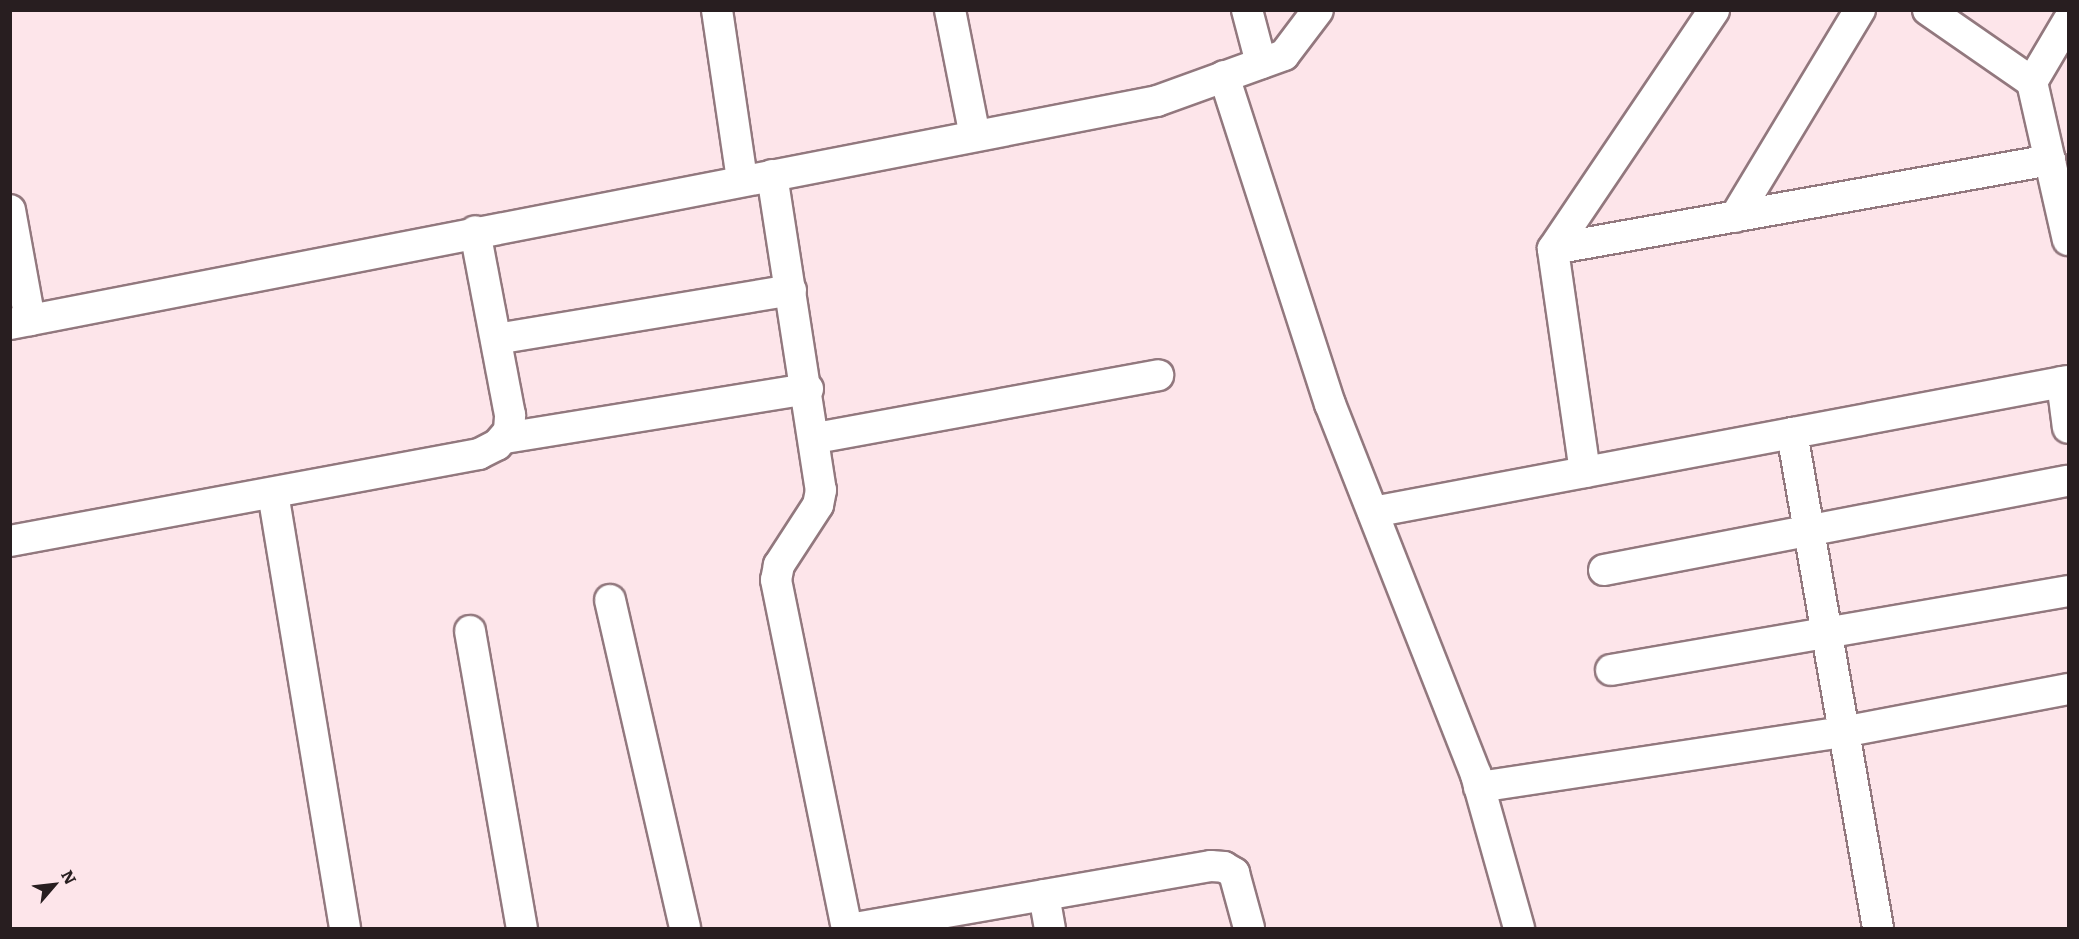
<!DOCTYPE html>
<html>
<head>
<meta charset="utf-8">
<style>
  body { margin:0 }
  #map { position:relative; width:2079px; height:939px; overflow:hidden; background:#fde5ea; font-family:Literata,serif }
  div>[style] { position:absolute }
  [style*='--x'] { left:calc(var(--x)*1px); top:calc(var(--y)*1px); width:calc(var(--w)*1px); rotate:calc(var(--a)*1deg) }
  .roads { filter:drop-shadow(2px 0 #92787e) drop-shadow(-2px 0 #92787e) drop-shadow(0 2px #92787e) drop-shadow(0 -2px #92787e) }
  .street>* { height:30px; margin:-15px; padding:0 15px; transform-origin:15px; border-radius:15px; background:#fff }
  span { translate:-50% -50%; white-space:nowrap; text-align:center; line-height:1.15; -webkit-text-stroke:6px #fde5ea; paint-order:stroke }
  .frame { position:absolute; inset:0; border:12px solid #281e20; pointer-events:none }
  .north { position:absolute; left:24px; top:855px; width:60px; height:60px; -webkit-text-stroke:4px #fde5ea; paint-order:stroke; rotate:62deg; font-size:16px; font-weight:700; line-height:24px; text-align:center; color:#281e20 }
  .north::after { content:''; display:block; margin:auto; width:21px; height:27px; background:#281e20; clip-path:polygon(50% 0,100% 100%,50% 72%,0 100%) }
</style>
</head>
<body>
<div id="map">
  <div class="roads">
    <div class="street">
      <i style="--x:717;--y:10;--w:172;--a:81.6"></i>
      <i style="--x:950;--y:10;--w:128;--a:78.8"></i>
      <i style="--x:1247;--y:10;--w:55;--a:75.2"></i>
      <i style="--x:1928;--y:10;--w:126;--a:34.7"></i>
      <i style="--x:2068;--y:21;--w:71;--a:120.5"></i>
      <i style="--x:2032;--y:82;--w:162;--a:77.2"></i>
      <i style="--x:1224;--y:76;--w:345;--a:72.1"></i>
      <i style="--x:1330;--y:404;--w:399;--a:68.5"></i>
      <i style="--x:1476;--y:775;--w:159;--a:74.3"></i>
      <i style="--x:772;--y:175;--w:319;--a:81.2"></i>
      <i style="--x:821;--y:490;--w:15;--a:101"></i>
      <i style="--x:818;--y:505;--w:72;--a:123"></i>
      <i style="--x:779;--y:565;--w:15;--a:101"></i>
      <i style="--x:776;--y:580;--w:355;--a:78.5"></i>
      <i style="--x:10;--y:210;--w:112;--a:79.7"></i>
      <i style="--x:1735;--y:217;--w:242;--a:-58.9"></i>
      <i style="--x:1553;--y:249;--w:288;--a:-56"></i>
      <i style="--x:10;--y:324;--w:1168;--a:-11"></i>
      <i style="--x:1157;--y:101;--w:135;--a:-19.9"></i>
      <i style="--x:1284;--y:55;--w:56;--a:-52.9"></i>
      <i style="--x:496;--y:339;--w:299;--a:-9.4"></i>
      <i style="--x:2062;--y:382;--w:46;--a:82.6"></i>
      <i style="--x:1792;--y:433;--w:502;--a:80.14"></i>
      <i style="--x:505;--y:438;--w:307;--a:-9.2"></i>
      <i style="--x:816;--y:438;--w:348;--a:-10.4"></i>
      <i style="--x:1585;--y:472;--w:225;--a:-98.2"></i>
      <i style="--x:1553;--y:249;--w:505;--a:-10.15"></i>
      <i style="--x:273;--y:493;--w:441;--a:80.6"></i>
      <i style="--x:1373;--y:512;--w:707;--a:-10.67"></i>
      <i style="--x:10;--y:541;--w:477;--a:-10.5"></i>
      <i style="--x:479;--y:454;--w:20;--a:-27"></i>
      <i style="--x:497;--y:445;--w:18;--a:-49"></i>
      <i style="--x:509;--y:431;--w:16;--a:-86"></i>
      <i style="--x:510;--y:415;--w:187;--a:-100.8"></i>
      <i style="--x:1604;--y:570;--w:472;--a:-10.9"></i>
      <i style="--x:610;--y:600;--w:336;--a:77.1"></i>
      <i style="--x:470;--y:631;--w:302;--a:80.1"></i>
      <i style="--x:1611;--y:670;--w:464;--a:-9.8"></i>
      <i style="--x:1479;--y:787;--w:368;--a:-8.6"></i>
      <i style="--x:1843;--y:732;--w:229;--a:-10.8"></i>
      <i style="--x:1044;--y:895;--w:34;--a:80"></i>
      <i style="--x:855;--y:928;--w:361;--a:-9.9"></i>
      <i style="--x:1211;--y:866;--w:13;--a:4"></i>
      <i style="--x:1224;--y:867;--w:12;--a:31"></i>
      <i style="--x:1234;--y:873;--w:57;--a:74.7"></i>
    </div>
  </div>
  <div class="frame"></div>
  <div class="north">N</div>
</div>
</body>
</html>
